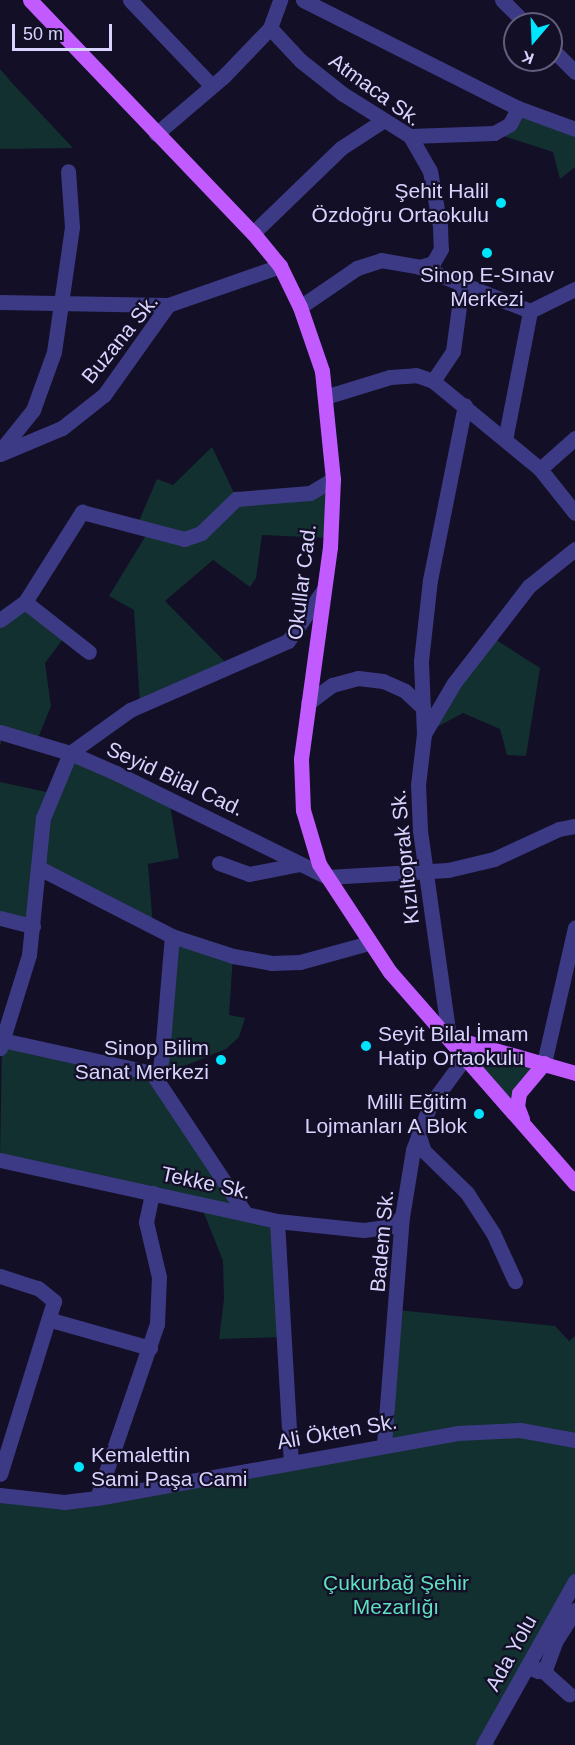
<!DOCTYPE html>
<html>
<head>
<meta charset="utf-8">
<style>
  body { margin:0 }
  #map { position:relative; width:575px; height:1745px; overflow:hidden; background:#130f26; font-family:Arial,sans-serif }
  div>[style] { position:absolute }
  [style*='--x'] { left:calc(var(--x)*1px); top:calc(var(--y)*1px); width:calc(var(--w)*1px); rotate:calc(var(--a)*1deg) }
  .green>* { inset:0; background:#12302f }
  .minor>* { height:15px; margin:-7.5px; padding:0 7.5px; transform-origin:7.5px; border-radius:7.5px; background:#3d3a85 }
  .major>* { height:15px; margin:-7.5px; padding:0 7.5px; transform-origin:7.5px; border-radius:7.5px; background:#c25bff }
  .dots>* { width:16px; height:16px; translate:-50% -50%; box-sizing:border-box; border:3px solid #130f26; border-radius:50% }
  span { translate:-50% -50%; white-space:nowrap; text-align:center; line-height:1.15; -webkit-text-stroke:4.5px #130f26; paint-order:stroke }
  .street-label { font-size:21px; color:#d9d4ff }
  .poi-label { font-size:21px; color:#d9d4ff }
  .right { translate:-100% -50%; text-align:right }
  .left { translate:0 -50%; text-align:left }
  .park-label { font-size:21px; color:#5fe0c0 }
  .north { position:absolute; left:503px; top:12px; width:60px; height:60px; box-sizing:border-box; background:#130f26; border:2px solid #625e7d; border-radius:50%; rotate:199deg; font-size:16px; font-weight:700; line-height:24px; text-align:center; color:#d9d4ff }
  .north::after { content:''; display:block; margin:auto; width:21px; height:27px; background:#00e5ff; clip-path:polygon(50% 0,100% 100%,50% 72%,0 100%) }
  .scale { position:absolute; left:12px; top:24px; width:100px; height:27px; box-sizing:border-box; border:3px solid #d9d4ff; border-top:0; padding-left:8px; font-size:18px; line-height:21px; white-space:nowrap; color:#d9d4ff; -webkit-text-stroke:4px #130f26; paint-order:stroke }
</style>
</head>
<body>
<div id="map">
  <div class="green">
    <i style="clip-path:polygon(0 69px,13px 84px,73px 148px,0 149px)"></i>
    <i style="clip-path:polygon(518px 108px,575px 129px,575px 167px,560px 179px,553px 152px,494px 133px)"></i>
    <i style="clip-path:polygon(212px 447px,237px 499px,272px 498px,333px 479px,330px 538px,262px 535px,256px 578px,250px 587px,213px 560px,165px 601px,230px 667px,140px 705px,134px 610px,109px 596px,148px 532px,136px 528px,157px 479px,173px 485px)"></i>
    <i style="clip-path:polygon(25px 602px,66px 635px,45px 663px,51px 706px,36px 743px,3px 734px,0 746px,0 620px)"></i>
    <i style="clip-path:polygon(490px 636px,540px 668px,526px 756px,507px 755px,500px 729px,463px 713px,424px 734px)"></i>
    <i style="clip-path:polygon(70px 753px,169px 799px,179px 858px,148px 864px,153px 927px,41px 869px,33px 926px,0 918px,0 782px,51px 793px)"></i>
    <i style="clip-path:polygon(172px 936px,233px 956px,229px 1015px,245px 1018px,239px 1037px,226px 1049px,167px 1073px,160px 1067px)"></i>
    <i style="clip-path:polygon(449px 1037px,544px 1063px,517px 1106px)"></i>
    <i style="clip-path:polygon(2px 1040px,152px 1073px,245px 1212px,277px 1221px,283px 1337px,219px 1339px,224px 1299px,223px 1261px,200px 1203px,0 1160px)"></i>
    <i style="clip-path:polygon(397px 1310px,555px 1326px,569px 1341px,575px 1336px,575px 1581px,488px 1737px,495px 1745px,0 1745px,0 1495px,64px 1502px,383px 1444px)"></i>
  </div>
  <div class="minor">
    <i style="--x:130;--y:0;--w:119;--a:46.4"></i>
    <i style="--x:303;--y:0;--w:241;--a:26.7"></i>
    <i style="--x:518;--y:108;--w:61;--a:20.2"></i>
    <i style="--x:502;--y:0;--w:34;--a:45"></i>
    <i style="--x:270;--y:28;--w:45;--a:46.8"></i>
    <i style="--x:301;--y:61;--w:53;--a:38.2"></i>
    <i style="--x:343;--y:94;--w:79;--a:32.1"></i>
    <i style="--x:410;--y:136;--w:40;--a:60.3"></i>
    <i style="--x:430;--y:171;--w:56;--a:79.7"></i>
    <i style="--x:440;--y:226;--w:23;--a:88"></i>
    <i style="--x:441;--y:249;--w:16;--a:120"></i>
    <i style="--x:433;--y:263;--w:14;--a:163"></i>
    <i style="--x:551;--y:48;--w:34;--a:45"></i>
    <i style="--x:156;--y:134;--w:89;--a:-40.5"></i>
    <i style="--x:224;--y:76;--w:66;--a:-46.2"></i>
    <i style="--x:270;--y:28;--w:30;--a:-70"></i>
    <i style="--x:410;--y:136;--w:84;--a:-2"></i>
    <i style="--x:494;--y:133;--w:18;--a:-29"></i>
    <i style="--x:510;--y:124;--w:18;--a:-63"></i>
    <i style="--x:253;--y:233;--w:122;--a:-44"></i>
    <i style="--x:341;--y:148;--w:51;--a:-33.1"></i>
    <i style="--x:0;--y:302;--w:168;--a:1"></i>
    <i style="--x:300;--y:307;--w:69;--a:-34.4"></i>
    <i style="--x:357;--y:268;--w:25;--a:-18"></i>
    <i style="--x:381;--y:260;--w:40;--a:10"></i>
    <i style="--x:420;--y:267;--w:118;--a:21.8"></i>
    <i style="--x:530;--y:311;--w:50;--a:-26.1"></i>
    <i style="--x:433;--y:381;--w:36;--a:-56"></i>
    <i style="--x:453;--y:351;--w:68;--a:-82.3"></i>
    <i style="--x:325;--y:397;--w:68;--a:-17.1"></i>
    <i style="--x:390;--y:377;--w:26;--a:-4"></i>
    <i style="--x:416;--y:375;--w:18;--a:19"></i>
    <i style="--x:433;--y:381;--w:139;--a:39.4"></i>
    <i style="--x:540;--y:469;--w:56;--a:51.5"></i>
    <i style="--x:505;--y:440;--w:131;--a:-79"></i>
    <i style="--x:0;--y:451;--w:53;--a:-51.2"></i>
    <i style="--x:33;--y:410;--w:62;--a:-70.1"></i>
    <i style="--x:54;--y:352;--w:126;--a:-81.8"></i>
    <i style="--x:72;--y:227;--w:56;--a:-94.1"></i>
    <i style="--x:0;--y:454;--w:67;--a:-22.8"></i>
    <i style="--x:62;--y:428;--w:53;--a:-38.2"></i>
    <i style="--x:104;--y:395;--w:110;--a:-54.6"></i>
    <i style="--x:168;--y:305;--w:119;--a:-19.2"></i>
    <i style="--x:540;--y:469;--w:47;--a:-41.5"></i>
    <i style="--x:25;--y:602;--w:81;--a:38"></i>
    <i style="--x:0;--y:620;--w:31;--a:-36"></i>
    <i style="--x:25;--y:602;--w:107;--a:-57.7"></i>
    <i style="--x:82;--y:512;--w:106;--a:14.8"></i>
    <i style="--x:184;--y:539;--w:18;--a:-19"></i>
    <i style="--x:201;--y:533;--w:49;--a:-44.2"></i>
    <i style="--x:236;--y:499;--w:74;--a:-4.6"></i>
    <i style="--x:310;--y:493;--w:27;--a:-31"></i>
    <i style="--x:308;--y:703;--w:30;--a:-37"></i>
    <i style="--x:332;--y:685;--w:27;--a:-15"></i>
    <i style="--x:358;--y:678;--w:25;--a:7"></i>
    <i style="--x:383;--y:681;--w:24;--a:24"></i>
    <i style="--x:405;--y:691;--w:25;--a:43"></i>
    <i style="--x:0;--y:732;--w:73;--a:16.7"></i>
    <i style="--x:70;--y:753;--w:50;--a:23.5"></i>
    <i style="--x:116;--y:773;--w:235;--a:26.2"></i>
    <i style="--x:327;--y:877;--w:121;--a:-3.3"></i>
    <i style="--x:448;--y:870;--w:47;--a:-13.4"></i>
    <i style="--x:494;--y:859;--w:72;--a:-24.8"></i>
    <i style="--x:559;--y:829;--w:16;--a:-11"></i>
    <i style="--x:424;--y:734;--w:73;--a:-92.4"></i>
    <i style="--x:421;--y:661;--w:81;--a:-83.7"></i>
    <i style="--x:430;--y:580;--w:178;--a:-78.7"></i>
    <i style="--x:219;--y:863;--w:32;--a:20"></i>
    <i style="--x:249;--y:874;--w:52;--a:-11.1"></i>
    <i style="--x:41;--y:869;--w:147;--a:27.1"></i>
    <i style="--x:172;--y:936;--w:64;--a:18.2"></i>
    <i style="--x:233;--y:956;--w:39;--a:10"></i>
    <i style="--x:271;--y:963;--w:29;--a:-2"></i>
    <i style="--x:300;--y:962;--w:72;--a:-15.4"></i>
    <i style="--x:0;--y:918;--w:34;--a:14"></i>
    <i style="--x:449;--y:1037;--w:209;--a:-98"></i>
    <i style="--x:420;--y:830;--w:45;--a:-92.5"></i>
    <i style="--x:418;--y:785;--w:51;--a:-83.3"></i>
    <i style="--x:424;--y:734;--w:59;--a:-59.5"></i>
    <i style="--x:454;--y:683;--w:123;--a:-52.3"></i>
    <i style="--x:529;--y:586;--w:59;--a:-38.8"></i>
    <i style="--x:2;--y:1040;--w:154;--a:12.4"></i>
    <i style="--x:152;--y:1073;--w:10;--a:-37"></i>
    <i style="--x:160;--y:1067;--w:13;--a:-81"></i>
    <i style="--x:162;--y:1054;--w:118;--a:-85.2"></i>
    <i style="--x:0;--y:1048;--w:97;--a:-72.7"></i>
    <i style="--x:29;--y:955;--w:138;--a:-84.2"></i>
    <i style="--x:43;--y:818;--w:70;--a:-67.4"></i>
    <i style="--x:70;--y:753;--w:74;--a:-35.6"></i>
    <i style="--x:130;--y:710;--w:172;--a:-23.6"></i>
    <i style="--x:288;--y:641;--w:63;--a:-55.3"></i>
    <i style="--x:544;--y:1063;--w:139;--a:-77.1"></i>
    <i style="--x:152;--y:1073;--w:168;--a:56.4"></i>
    <i style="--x:418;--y:1134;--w:18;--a:71"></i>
    <i style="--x:424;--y:1151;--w:60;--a:44.3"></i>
    <i style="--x:467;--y:1193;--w:48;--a:57"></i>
    <i style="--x:493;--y:1233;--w:53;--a:65.4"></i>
    <i style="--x:0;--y:1160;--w:284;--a:12.4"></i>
    <i style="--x:277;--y:1221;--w:87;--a:5.9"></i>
    <i style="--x:364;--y:1230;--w:27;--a:-8"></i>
    <i style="--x:391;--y:1226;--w:14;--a:-39"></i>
    <i style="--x:277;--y:1221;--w:240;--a:86.7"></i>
    <i style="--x:0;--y:1276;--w:40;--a:18"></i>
    <i style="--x:38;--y:1288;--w:21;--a:39"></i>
    <i style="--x:54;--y:1301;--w:181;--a:107.3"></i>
    <i style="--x:51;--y:1320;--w:103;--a:15.8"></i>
    <i style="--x:384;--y:1444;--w:228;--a:-85.5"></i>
    <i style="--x:402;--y:1217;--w:68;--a:-80.7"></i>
    <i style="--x:413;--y:1150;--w:48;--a:-69.3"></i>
    <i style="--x:430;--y:1105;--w:61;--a:-53.7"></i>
    <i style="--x:0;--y:1495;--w:64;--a:6.2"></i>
    <i style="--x:64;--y:1502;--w:33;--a:-7"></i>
    <i style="--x:97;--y:1498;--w:366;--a:-10.2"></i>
    <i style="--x:457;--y:1433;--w:63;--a:-2.7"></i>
    <i style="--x:520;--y:1430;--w:56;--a:10.3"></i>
    <i style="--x:97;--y:1498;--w:184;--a:-71"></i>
    <i style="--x:157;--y:1324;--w:47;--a:-87.6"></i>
    <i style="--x:159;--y:1277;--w:57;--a:-103.3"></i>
    <i style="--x:146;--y:1222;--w:30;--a:-78"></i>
    <i style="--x:528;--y:1667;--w:11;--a:22"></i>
    <i style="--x:538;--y:1671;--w:9;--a:-27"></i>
    <i style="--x:546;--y:1667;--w:27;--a:-70"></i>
    <i style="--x:555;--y:1642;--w:38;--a:-58"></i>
    <i style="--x:541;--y:1669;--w:38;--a:42"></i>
    <i style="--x:483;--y:1745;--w:188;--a:-60.7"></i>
  </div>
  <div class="major">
    <i style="--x:30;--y:0;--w:323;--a:46.3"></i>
    <i style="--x:253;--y:233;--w:43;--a:50.7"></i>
    <i style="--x:280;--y:266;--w:46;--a:64"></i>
    <i style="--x:300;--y:307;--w:68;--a:71"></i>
    <i style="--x:322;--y:371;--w:109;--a:84.2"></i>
    <i style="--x:333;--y:479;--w:68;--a:92.5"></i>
    <i style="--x:330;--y:547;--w:214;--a:97.8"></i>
    <i style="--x:301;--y:759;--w:51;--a:87.8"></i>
    <i style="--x:303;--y:810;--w:56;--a:73.5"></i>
    <i style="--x:319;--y:864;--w:129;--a:56.7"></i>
    <i style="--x:390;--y:972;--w:281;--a:48.8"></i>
    <i style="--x:449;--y:1037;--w:131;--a:15.9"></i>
    <i style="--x:522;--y:1119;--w:14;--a:-111"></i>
    <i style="--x:517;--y:1106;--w:13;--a:-81"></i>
    <i style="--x:519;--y:1093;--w:39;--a:-50"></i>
  </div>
  <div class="dots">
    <i style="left:501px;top:203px;background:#00e5ff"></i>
    <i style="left:487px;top:253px;background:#00e5ff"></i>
    <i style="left:366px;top:1046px;background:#00e5ff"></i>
    <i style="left:221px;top:1060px;background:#00e5ff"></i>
    <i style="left:479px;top:1114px;background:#00e5ff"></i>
    <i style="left:79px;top:1467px;background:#00e5ff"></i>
  </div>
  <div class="street-label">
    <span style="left:375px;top:90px;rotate:36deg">Atmaca Sk.</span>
    <span style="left:120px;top:339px;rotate:-51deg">Buzana Sk.</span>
    <span style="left:302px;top:582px;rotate:-83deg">Okullar Cad.</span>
    <span style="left:175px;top:779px;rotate:25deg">Seyid Bilal Cad.</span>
    <span style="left:405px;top:857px;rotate:-96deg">Kızıltoprak Sk.</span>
    <span style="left:206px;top:1183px;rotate:12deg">Tekke Sk.</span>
    <span style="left:382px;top:1241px;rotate:-85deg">Badem Sk.</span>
    <span style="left:337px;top:1432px;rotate:-10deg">Ali Ökten Sk.</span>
    <span style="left:511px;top:1653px;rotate:-61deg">Ada Yolu</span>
  </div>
  <div class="poi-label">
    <span class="right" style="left:489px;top:203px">Şehit Halil<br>Özdoğru Ortaokulu</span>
    <span style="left:487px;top:287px">Sinop E-Sınav<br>Merkezi</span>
    <span class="left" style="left:378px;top:1046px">Seyit Bilal İmam<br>Hatip Ortaokulu</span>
    <span class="right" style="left:209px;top:1060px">Sinop Bilim<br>Sanat Merkezi</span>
    <span class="right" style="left:467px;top:1114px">Milli Eğitim<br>Lojmanları A Blok</span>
    <span class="left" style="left:91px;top:1467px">Kemalettin<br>Sami Paşa Cami</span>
  </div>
  <div class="park-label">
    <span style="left:396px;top:1595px">Çukurbağ Şehir<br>Mezarlığı</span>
  </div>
  <div class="north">K</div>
  <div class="scale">50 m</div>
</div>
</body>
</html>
